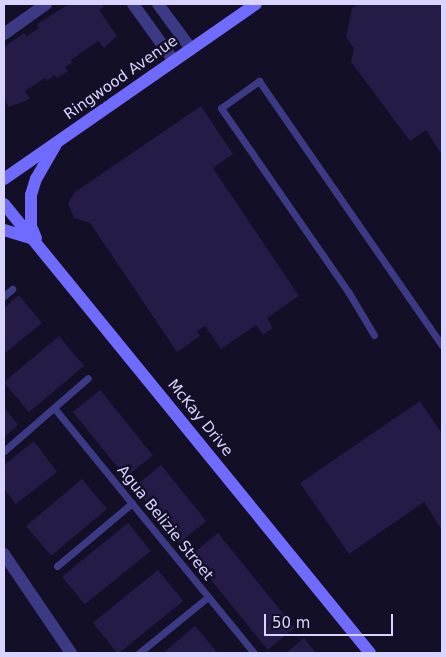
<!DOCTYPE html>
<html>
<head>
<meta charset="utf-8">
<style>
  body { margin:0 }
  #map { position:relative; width:446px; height:657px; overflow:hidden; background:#130f26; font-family:"DejaVu Sans",sans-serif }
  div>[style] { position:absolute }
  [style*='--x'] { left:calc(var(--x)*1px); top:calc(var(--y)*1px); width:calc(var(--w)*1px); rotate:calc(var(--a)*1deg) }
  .building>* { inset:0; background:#241b47; transform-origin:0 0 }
  .lane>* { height:7px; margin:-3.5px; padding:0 3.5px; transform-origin:3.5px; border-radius:3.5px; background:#3d3a85 }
  .street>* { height:12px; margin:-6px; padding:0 6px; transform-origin:6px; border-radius:6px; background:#3d3a85 }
  .secondary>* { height:12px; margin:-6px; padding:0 6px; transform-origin:6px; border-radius:6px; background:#6f6bff }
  span { translate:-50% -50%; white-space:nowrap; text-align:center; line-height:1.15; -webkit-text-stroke:4.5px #130f26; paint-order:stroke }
  .street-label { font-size:15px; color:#d9d4ff }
  .frame { position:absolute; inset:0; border:5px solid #d9d4ff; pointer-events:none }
  .scale { position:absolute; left:264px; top:614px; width:129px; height:22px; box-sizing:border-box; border:2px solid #d9d4ff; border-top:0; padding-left:6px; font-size:15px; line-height:18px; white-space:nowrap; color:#d9d4ff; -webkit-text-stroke:4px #130f26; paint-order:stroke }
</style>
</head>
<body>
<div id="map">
  <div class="building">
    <i style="clip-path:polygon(69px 4px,101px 4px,104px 7px,99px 10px,117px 36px,104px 48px,98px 41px,71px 60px,73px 62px,65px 67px,68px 71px,57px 78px,55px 75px,47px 81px,45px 78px,25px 91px,30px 99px,9px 107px,4px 99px,4px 47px,24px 33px,27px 36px,39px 28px,37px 24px)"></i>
    <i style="clip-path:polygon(358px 4px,442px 4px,442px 155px,426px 130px,410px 141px,351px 62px,354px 48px,346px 37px,352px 8px)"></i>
    <i style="clip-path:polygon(201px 106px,233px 154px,213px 168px,299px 296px,267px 318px,273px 328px,263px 335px,256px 325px,221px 349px,205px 326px,197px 331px,200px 336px,177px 352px,90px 223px,74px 218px,68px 203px,75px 192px)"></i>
    <i style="clip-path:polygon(19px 295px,42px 323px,4px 354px,4px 308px)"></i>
    <i style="left:59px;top:336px;width:39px;height:72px;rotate:50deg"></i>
    <i style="left:100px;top:390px;width:84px;height:35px;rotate:51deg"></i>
    <i style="clip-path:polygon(420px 401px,442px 434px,442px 530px,424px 502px,349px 554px,300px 483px)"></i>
    <i style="clip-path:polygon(4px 407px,18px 425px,4px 437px)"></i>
    <i style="clip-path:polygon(34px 441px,57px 472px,16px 504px,4px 489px,4px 465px)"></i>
    <i style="left:161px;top:465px;width:72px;height:35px;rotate:51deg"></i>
    <i style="left:82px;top:479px;width:39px;height:73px;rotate:50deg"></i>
    <i style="left:128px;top:523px;width:36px;height:85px;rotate:51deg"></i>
    <i style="left:218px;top:533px;width:122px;height:35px;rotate:51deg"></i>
    <i style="left:158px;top:570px;width:40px;height:84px;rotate:51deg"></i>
    <i style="clip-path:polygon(195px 626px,218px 653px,163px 653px)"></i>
    <i style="clip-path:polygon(304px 638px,316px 653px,286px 653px)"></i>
  </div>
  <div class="lane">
    <i style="--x:4;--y:296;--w:11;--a:-41"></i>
    <i style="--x:374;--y:335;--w:49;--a:-120.8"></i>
    <i style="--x:349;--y:293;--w:225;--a:-124.7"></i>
    <i style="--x:221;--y:108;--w:47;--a:-35.4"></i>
    <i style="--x:259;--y:81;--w:321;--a:55.3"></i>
    <i style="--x:55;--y:409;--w:315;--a:50.8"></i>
    <i style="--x:4;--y:451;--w:111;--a:-41"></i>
    <i style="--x:57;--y:566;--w:98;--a:-40"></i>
    <i style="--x:139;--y:653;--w:89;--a:-39.1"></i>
  </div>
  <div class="street">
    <i style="--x:133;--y:4;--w:70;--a:54.3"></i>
    <i style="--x:158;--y:4;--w:56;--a:53.7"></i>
    <i style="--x:4;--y:34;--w:52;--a:-35.5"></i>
    <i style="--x:4;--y:554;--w:120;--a:55.9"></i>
  </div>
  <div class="secondary">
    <i style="--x:4;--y:179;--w:307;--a:-34.8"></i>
    <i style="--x:4;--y:204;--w:579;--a:50.81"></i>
    <i style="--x:4;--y:230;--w:30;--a:17"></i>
    <i style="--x:36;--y:238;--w:13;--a:-113"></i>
    <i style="--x:31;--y:226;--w:31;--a:-90"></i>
    <i style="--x:31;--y:195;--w:17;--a:-73"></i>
    <i style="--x:36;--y:179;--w:39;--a:-60"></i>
  </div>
  <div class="street-label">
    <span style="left:121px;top:78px;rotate:-35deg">Ringwood Avenue</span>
    <span style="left:200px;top:418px;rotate:51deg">McKay Drive</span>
    <span style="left:165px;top:523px;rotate:51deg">Agua Belizie Street</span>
  </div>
  <div class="frame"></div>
  <div class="scale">50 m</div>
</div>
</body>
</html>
